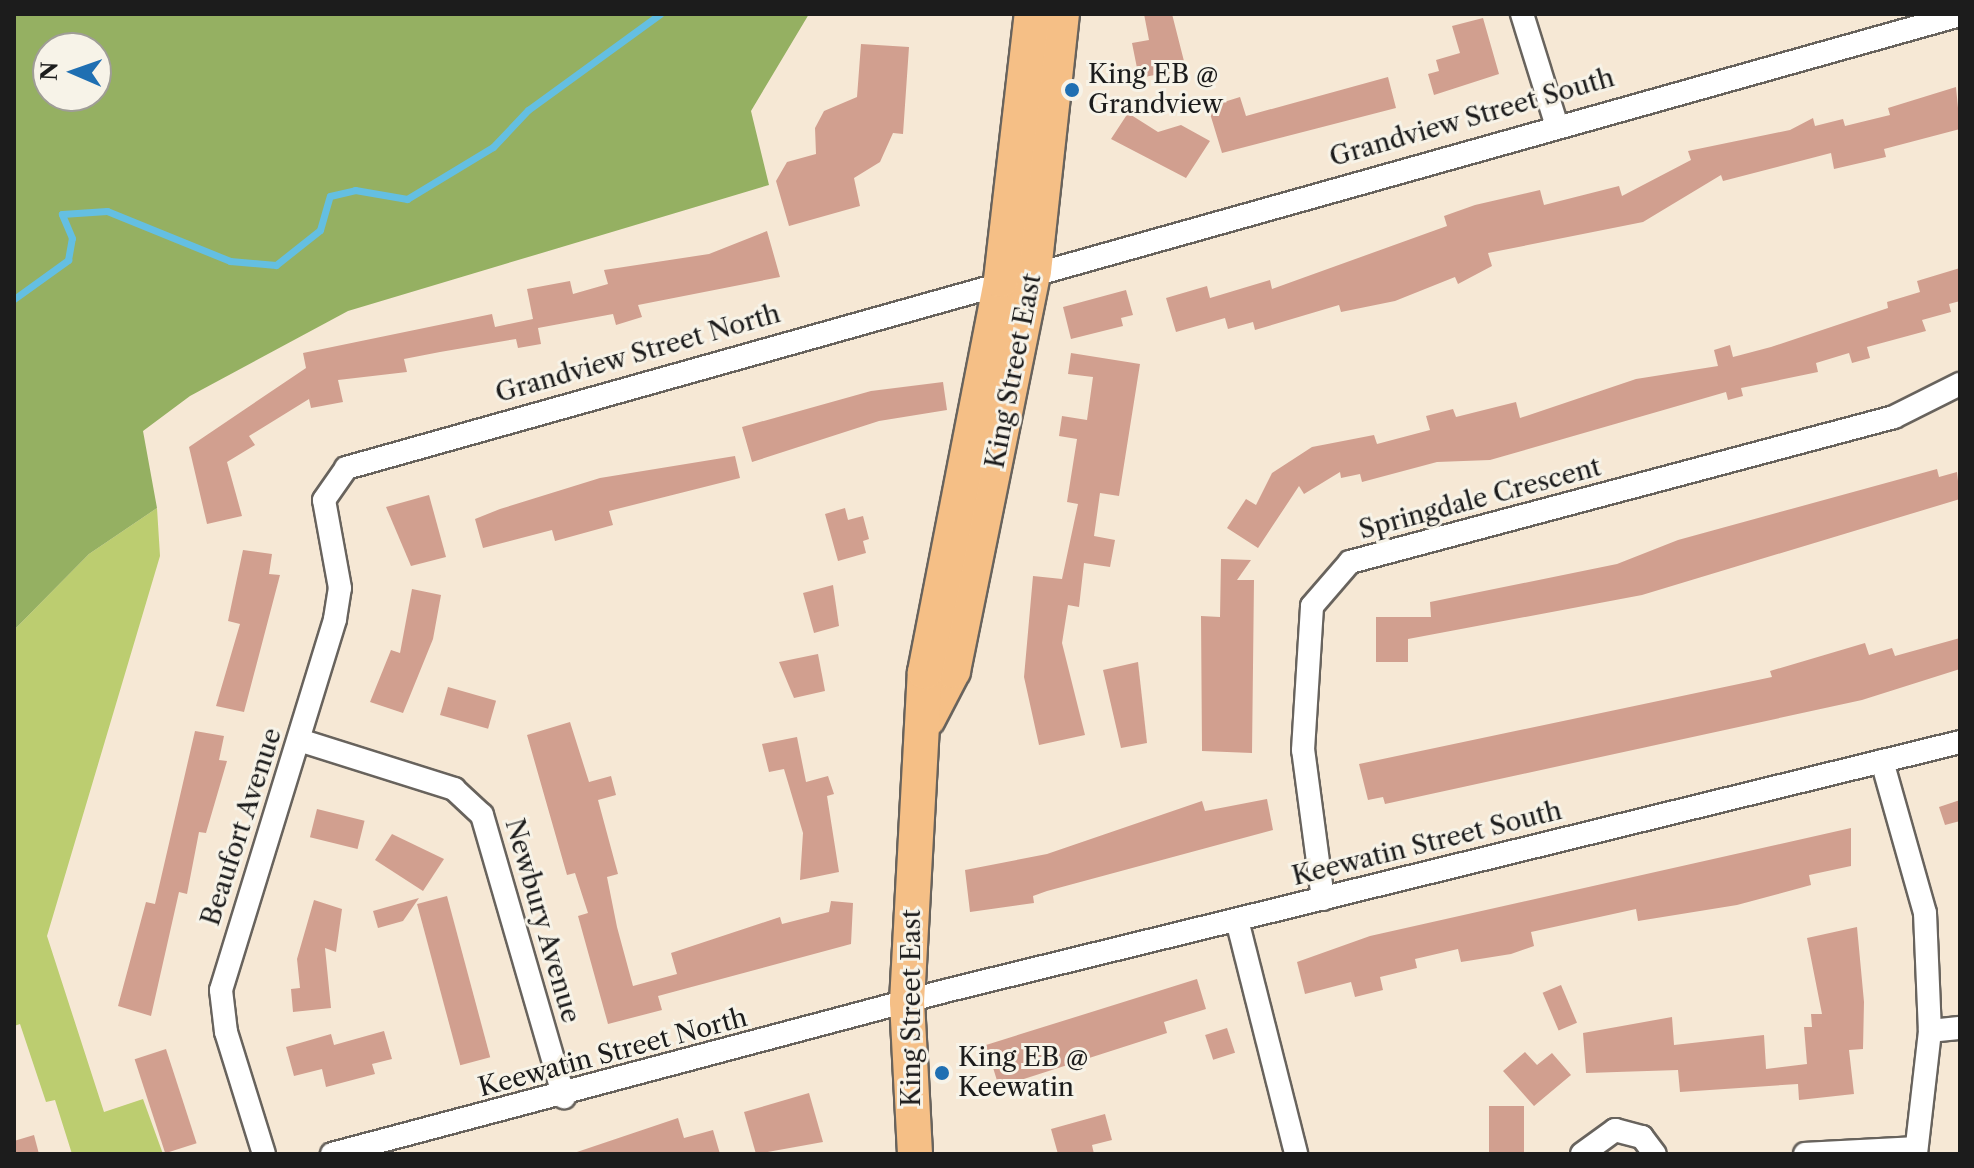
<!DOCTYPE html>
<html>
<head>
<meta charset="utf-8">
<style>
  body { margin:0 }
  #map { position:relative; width:1974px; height:1168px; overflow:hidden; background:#f6e8d5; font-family:"Libre Caslon Text",serif }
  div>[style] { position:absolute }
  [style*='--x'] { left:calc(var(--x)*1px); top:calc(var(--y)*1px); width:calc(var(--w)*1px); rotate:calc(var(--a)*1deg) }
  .green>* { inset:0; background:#bccd70 }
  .forest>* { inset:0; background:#95b062 }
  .stream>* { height:7px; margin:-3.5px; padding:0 3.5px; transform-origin:3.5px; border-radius:3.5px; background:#64bfe2 }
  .building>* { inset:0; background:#d19f8f; transform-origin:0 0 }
  .roads { filter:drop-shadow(2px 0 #68635d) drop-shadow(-2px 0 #68635d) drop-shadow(0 2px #68635d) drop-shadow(0 -2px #68635d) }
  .minor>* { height:22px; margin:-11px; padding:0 11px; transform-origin:11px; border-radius:11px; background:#fff }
  .primary>* { height:34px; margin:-17px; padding:0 17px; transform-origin:17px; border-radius:17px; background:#f5bf86 }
  .dots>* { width:22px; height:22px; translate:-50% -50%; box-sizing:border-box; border:4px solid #f7f3e8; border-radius:50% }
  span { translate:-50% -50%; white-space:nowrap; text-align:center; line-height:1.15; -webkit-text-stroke:6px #f7f3e8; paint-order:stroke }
  .poi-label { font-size:26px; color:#1c1c1c }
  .left { translate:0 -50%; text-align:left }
  .street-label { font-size:26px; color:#1c1c1c }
  .frame { position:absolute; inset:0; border:16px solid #1c1c1c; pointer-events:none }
  .north { position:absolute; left:32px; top:32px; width:80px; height:80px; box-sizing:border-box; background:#f7f3e8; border:2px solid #9f9d96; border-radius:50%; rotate:272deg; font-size:22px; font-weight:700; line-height:32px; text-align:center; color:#1c1c1c }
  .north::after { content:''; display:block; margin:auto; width:28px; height:36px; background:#1f6fb2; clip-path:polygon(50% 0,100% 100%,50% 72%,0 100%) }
</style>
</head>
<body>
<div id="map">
  <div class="green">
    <i style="clip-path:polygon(157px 508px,160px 556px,47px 936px,104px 1112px,143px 1099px,163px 1154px,72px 1154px,55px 1100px,46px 1102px,20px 1024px,14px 1026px,14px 630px,89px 554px)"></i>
  </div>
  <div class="forest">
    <i style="clip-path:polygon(evenodd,14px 14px,809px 14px,751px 111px,769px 185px,348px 311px,190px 396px,143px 431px,157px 508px,89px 554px,14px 630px,14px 14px,48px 48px,96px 48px,96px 96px,48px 96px,48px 48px)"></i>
  </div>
  <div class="stream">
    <i style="--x:14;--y:299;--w:67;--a:-35.8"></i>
    <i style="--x:68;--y:260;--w:22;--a:-80"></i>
    <i style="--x:72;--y:238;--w:26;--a:-113"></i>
    <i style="--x:62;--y:214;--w:45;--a:-3.8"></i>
    <i style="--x:107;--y:211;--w:133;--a:22.1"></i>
    <i style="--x:230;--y:261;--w:46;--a:5"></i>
    <i style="--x:276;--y:265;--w:56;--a:-38.5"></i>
    <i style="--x:320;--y:230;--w:35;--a:-74"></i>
    <i style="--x:330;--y:196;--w:26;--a:-13"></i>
    <i style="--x:355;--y:190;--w:53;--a:9.8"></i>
    <i style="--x:407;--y:199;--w:100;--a:-31.2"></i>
    <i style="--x:493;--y:147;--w:51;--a:-46.6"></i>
    <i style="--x:528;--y:110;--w:163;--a:-36"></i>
  </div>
  <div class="building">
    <i style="clip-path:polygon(1144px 14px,1172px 14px,1186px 69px,1139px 78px,1132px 43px,1149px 40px)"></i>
    <i style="clip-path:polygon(1483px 18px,1499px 74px,1434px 95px,1428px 74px,1439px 71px,1436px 60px,1460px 53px,1452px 26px)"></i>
    <i style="clip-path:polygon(861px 44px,909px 47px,903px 134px,893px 133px,880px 162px,854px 178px,860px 206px,789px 226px,776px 181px,787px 162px,816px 154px,815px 128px,824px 111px,857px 97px)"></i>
    <i style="clip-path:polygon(1388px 77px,1396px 108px,1222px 153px,1208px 107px,1240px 97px,1246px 116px)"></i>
    <i style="clip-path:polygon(1956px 87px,1960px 129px,1884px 149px,1886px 157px,1834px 169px,1831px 153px,1723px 181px,1721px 175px,1643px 222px,1488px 253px,1492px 266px,1458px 284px,1455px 277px,1395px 301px,1341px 312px,1339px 305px,1255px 330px,1253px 322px,1228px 329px,1225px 318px,1176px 332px,1166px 298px,1207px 286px,1210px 298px,1270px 280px,1272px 289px,1447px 226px,1444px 216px,1475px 205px,1540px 190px,1544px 205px,1619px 186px,1622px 196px,1691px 160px,1688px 151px,1790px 130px,1813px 118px,1815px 126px,1843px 119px,1845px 126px,1890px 115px,1888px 108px)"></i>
    <i style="clip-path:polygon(1128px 113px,1158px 132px,1181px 125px,1210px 141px,1186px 178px,1111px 139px)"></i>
    <i style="clip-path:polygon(767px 231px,780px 277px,638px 305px,642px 317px,616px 325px,613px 314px,538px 328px,541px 344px,518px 348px,516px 339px,440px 352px,404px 359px,407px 372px,338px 380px,343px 402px,311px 408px,309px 399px,249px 436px,255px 445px,227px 462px,242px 516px,207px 524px,189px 447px,306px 368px,303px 353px,492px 314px,495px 327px,533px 319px,527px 289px,570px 281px,573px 294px,608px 284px,604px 270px,709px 254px)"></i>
    <i style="clip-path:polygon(1960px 268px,1960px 301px,1949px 304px,1951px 312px,1922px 320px,1926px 331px,1867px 347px,1870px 358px,1852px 363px,1849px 353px,1816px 363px,1818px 372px,1741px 388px,1743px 396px,1728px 400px,1726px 392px,1490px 460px,1437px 462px,1362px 482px,1360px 474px,1341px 478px,1340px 472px,1304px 494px,1299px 486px,1258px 548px,1227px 528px,1246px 499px,1256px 505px,1272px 473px,1312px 447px,1374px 435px,1377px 444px,1430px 430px,1426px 416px,1453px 409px,1456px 417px,1516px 402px,1520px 418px,1636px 379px,1718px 366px,1714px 350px,1730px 345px,1733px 357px,1771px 347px,1888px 308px,1887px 302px,1920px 292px,1917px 281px)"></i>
    <i style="clip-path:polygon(1126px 290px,1133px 315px,1121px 318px,1123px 326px,1071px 339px,1063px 307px)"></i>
    <i style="clip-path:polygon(1071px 353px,1140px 364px,1119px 496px,1100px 493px,1094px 536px,1115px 540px,1110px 567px,1084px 563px,1079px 607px,1068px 605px,1062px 643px,1085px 735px,1039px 745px,1024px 677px,1033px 576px,1062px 579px,1078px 504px,1067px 502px,1077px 439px,1059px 436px,1062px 416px,1087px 420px,1093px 377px,1068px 374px)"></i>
    <i style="clip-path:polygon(943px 382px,947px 410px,879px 421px,752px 462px,742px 427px,871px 391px)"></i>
    <i style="clip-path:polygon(735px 456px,740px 478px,609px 511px,613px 525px,555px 541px,552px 530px,483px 548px,475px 519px,500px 509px,600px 478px)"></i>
    <i style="clip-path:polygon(1937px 469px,1939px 477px,1957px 472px,1960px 499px,1642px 595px,1408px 639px,1408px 662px,1376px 662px,1376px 617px,1431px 617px,1430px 602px,1617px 564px,1678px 540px)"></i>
    <i style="clip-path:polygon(429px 495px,446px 557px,411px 566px,386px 507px)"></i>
    <i style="clip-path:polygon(845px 508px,848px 520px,863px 516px,869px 539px,863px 541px,866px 553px,838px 561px,825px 514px)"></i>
    <i style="clip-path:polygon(243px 550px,272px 554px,269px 574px,280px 575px,244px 712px,216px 706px,240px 624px,228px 621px)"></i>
    <i style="clip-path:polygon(1221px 559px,1251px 560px,1237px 580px,1254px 580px,1252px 753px,1202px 751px,1201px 616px,1220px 617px)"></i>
    <i style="clip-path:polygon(833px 585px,839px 626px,814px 633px,803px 593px)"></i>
    <i style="clip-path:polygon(412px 589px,441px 595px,433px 639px,403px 713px,370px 702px,391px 650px,400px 653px)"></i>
    <i style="clip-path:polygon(1960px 638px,1960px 669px,1862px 700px,1385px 804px,1383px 797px,1368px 800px,1359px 764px,1772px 677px,1770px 671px,1865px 643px,1869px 655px,1892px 648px,1895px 656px)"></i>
    <i style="clip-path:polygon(818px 654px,825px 691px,794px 698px,779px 662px)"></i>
    <i style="clip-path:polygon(1138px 662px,1147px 743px,1121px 748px,1103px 670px)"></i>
    <i style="left:448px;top:687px;width:50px;height:29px;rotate:16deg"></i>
    <i style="clip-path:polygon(570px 722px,589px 782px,611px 776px,616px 795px,598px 800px,618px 874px,607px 877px,617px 927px,633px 986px,677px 974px,671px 953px,780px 917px,782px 924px,829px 912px,831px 901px,853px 903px,851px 944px,658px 996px,662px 1010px,608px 1024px,578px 916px,588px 913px,575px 873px,567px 875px,527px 735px)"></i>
    <i style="clip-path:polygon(195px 731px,224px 736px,219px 760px,227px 761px,206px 833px,199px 832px,187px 894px,179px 892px,151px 1016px,118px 1006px,146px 902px,155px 904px)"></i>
    <i style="clip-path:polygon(797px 737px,806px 782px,828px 776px,834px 794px,827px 796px,839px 872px,800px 880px,803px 833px,784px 769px,769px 772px,762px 744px)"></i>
    <i style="clip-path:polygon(1267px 799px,1273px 830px,1047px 891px,1033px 896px,1034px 903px,970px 912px,965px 870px,1047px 854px,1202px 801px,1205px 811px)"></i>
    <i style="clip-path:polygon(1960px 800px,1960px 821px,1945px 825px,1939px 807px)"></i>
    <i style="left:317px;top:809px;width:49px;height:29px;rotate:14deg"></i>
    <i style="clip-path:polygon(1851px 828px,1851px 866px,1809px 875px,1811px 885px,1737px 905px,1638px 921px,1636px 909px,1531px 932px,1534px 946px,1511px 954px,1461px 962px,1458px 949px,1415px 959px,1417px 968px,1380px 977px,1383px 990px,1355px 997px,1351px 982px,1305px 994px,1297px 962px,1370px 936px)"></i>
    <i style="clip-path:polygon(392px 834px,444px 859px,423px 891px,375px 860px)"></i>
    <i style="left:447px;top:896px;width:167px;height:31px;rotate:75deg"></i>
    <i style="clip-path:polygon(419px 898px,403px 921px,378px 928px,373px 911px)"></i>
    <i style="clip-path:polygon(314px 900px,342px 909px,336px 952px,325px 948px,331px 1008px,293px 1012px,291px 989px,300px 988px,297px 959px)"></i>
    <i style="clip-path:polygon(1857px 927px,1864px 1002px,1863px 1049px,1849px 1050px,1854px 1094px,1799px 1100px,1798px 1084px,1680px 1092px,1678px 1070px,1586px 1073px,1583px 1033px,1672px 1017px,1674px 1045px,1764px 1035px,1766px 1069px,1807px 1064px,1804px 1027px,1812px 1027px,1811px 1014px,1822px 1014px,1807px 938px)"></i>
    <i style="clip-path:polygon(1197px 979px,1206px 1009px,1164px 1022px,1167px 1033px,999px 1087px,986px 1045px)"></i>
    <i style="left:1561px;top:985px;width:41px;height:20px;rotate:67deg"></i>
    <i style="left:1227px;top:1028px;width:26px;height:23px;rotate:72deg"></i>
    <i style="clip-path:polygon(384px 1031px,392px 1059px,372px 1064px,375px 1074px,326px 1087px,322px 1069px,294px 1076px,286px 1047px,331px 1034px,334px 1045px)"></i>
    <i style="left:166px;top:1049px;width:99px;height:33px;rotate:72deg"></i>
    <i style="clip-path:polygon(1525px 1052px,1537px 1065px,1552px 1053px,1571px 1075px,1534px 1106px,1503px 1071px)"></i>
    <i style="clip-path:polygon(809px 1093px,823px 1142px,756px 1154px,744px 1112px)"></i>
    <i style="left:1489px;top:1106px;width:35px;height:48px"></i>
    <i style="clip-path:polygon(1105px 1114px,1112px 1140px,1092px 1145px,1094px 1154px,1058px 1154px,1051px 1129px)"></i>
    <i style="clip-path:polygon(678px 1118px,684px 1138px,713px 1130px,720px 1154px,571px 1154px)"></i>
    <i style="clip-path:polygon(34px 1135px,39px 1154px,14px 1154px,14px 1141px)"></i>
  </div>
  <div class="roads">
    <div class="minor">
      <i style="--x:1522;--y:14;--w:114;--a:72.7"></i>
      <i style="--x:299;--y:740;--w:163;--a:17.5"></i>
      <i style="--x:454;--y:789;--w:38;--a:43"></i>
      <i style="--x:482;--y:815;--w:294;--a:73.8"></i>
      <i style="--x:1882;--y:761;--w:158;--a:74.2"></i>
      <i style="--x:1925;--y:913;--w:118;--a:87.6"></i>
      <i style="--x:1930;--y:1031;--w:124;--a:96.5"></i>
      <i style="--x:1323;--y:899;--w:150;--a:-97.6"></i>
      <i style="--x:1303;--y:750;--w:144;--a:-86.4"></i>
      <i style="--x:1312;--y:606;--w:58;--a:-49.2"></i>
      <i style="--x:1350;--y:562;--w:563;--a:-14.92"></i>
      <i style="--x:1894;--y:417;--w:74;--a:-26.6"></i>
      <i style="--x:1237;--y:920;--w:241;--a:75.8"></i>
      <i style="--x:1930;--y:1031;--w:30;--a:-6"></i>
      <i style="--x:264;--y:1154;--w:128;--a:-107.3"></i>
      <i style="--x:226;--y:1032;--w:42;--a:-96.8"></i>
      <i style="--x:221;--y:990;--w:388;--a:-72.9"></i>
      <i style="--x:335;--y:619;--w:31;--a:-81"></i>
      <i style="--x:340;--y:588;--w:89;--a:-100.3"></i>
      <i style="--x:324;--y:500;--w:39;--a:-55"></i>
      <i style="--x:346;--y:468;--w:1676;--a:-15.68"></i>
      <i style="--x:332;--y:1154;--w:634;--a:-14.89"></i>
      <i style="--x:945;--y:991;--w:1045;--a:-13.78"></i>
      <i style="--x:1582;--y:1154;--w:41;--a:-36"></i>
      <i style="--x:1615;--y:1130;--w:28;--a:15"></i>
      <i style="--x:1642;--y:1137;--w:21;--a:53"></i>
      <i style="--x:1805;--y:1154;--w:111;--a:-3.1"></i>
    </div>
    <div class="primary">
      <i style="--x:928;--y:719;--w:54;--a:-62.5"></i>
      <i style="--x:953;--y:671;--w:408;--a:-78.6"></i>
      <i style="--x:1034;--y:271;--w:259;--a:-83.8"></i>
      <i style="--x:915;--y:1154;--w:152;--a:-93"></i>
      <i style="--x:907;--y:1002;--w:330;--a:-86.9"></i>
      <i style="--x:925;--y:672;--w:399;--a:-79"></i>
      <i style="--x:1001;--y:280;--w:268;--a:-83.4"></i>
    </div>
  </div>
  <div class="dots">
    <i style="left:1072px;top:90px;background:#1f6fb2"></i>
    <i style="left:942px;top:1073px;background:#1f6fb2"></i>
  </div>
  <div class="poi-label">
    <span class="left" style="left:1088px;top:90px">King EB @<br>Grandview</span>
    <span class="left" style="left:958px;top:1073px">King EB @<br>Keewatin</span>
  </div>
  <div class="street-label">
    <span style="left:1472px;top:118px;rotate:-16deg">Grandview Street South</span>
    <span style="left:638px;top:354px;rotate:-16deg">Grandview Street North</span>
    <span style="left:1014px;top:371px;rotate:-79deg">King Street East</span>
    <span style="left:1480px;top:499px;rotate:-15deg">Springdale Crescent</span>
    <span style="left:242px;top:827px;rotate:-72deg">Beaufort Avenue</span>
    <span style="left:1427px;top:844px;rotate:-14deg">Keewatin Street South</span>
    <span style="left:542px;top:921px;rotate:74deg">Newbury Avenue</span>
    <span style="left:912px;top:1008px;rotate:-90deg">King Street East</span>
    <span style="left:613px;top:1053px;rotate:-15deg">Keewatin Street North</span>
  </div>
  <div class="frame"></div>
  <div class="north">N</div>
</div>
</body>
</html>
